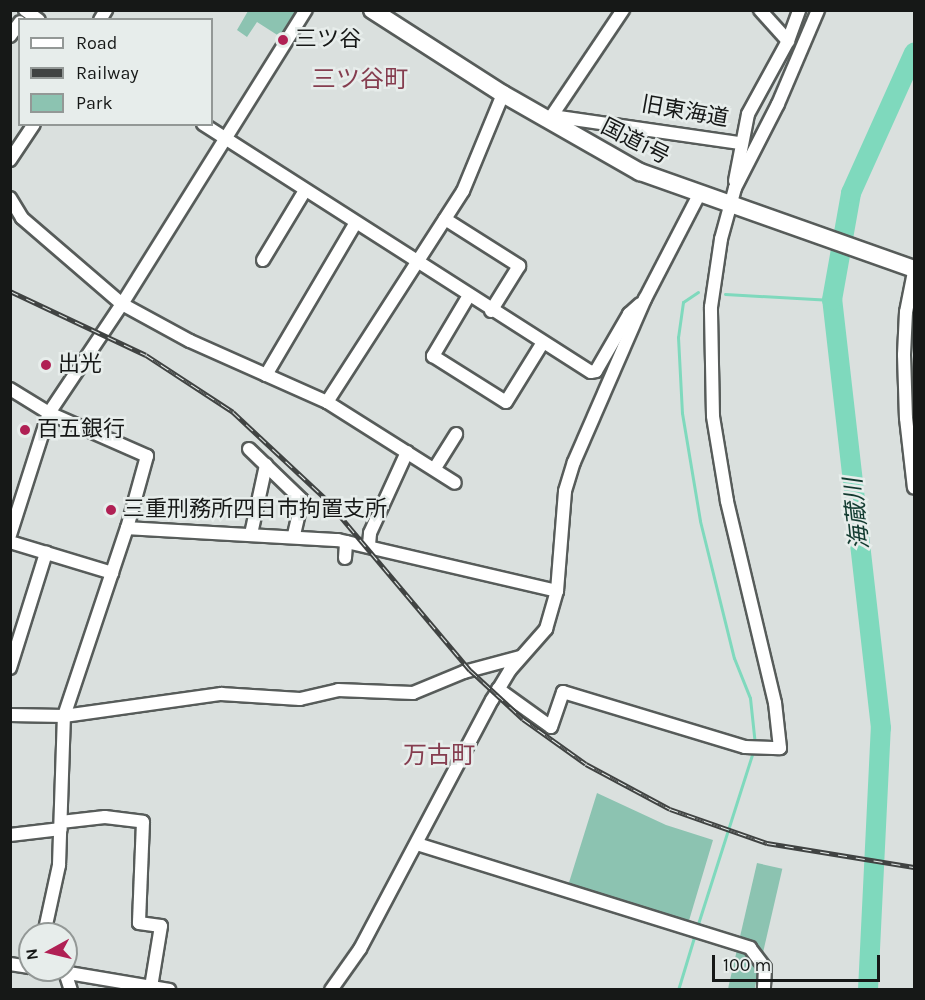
<!DOCTYPE html>
<html>
<head>
<meta charset="utf-8">
<style>
  body { margin:0 }
  #map { position:relative; width:925px; height:1000px; overflow:hidden; background:#dae0de; font-family:Karla,"Noto Sans JP",sans-serif }
  div>[style] { position:absolute }
  [style*='--x'] { left:calc(var(--x)*1px); top:calc(var(--y)*1px); width:calc(var(--w)*1px); rotate:calc(var(--a)*1deg) }
  .green>* { inset:0; background:#8cc3b1; transform-origin:0 0 }
  .stream>* { height:3px; margin:-1.5px; padding:0 1.5px; transform-origin:1.5px; border-radius:1.5px; background:#7fd9bd }
  .river>* { height:20px; margin:-10px; padding:0 10px; transform-origin:10px; border-radius:10px; background:#7fd9bd }
  .roads { filter:drop-shadow(2px 0 #575c5a) drop-shadow(-2px 0 #575c5a) drop-shadow(0 2px #575c5a) drop-shadow(0 -2px #575c5a) }
  .minor>* { height:12px; margin:-6px; padding:0 6px; transform-origin:6px; border-radius:6px; background:#fff }
  .highway>* { height:16px; margin:-8px; padding:0 8px; transform-origin:8px; border-radius:8px; background:#fff }
  .rail>* { height:5px; margin-top:-2.5px; transform-origin:0; background:repeating-linear-gradient(90deg,#e7edeb 0 9px,#404342 0 18px); box-sizing:border-box; border-block:2px solid #404342 }
  .dots>* { width:16px; height:16px; translate:-50% -50%; box-sizing:border-box; border:3px solid #e7edeb; border-radius:50% }
  span { translate:-50% -50%; white-space:nowrap; text-align:center; line-height:1.15; -webkit-text-stroke:5px #e7edeb; paint-order:stroke }
  .poi-label { font-size:22px; color:#161817 }
  .left { translate:0 -50%; text-align:left }
  .street-label { font-size:22px; color:#161817 }
  .neighbourhood-label { font-size:24px; color:#853d4f }
  .water-label { font-size:24px; color:#123b30; font-style:italic }
  .frame { position:absolute; inset:0; border:12px solid #161817; pointer-events:none }
  .legend { position:absolute; left:18px; top:18px; width:195px; height:108px; box-sizing:border-box; background:#e7edeb; border:2px solid #939896; margin:0; padding:8px 10px; list-style:none; font-size:18px; color:#161817 }
  .legend li { display:flex; align-items:center; gap:12px; height:30px }
  .legend b { width:30px; border:2px solid #939896 }
  .north { position:absolute; left:18px; top:922px; width:60px; height:60px; box-sizing:border-box; background:#e7edeb; border:2px solid #939896; border-radius:50%; rotate:262deg; font-size:16px; font-weight:700; line-height:24px; text-align:center; color:#161817 }
  .north::after { content:''; display:block; margin:auto; width:21px; height:27px; background:#b02054; clip-path:polygon(50% 0,100% 100%,50% 72%,0 100%) }
  .scale { position:absolute; left:712px; top:955px; width:168px; height:27px; box-sizing:border-box; border:3px solid #161817; border-top:0; padding-left:8px; font-size:18px; line-height:21px; white-space:nowrap; color:#161817; -webkit-text-stroke:4px #e7edeb; paint-order:stroke }
</style>
</head>
<body>
<div id="map">
  <div class="green">
    <i style="clip-path:polygon(248px 11px,293px 11px,297px 14px,282px 38px,257px 22px,247px 37px,237px 30px)"></i>
    <i style="clip-path:polygon(597px 793px,666px 825px,713px 840px,688px 924px,567px 889px)"></i>
    <i style="left:757px;top:863px;width:26px;height:128px;rotate:13deg"></i>
  </div>
  <div class="stream">
    <i style="--x:698;--y:292;--w:18;--a:146"></i>
    <i style="--x:683;--y:302;--w:35;--a:98"></i>
    <i style="--x:678;--y:337;--w:76;--a:87"></i>
    <i style="--x:682;--y:413;--w:109;--a:80.5"></i>
    <i style="--x:700;--y:521;--w:141;--a:76.1"></i>
    <i style="--x:734;--y:658;--w:43;--a:68.2"></i>
    <i style="--x:750;--y:698;--w:47;--a:83.9"></i>
    <i style="--x:725;--y:294;--w:107;--a:3.2"></i>
    <i style="--x:697;--y:927;--w:185;--a:-72.3"></i>
    <i style="--x:678;--y:990;--w:59;--a:-73.1"></i>
  </div>
  <div class="river">
    <i style="--x:868;--y:990;--w:262;--a:-87.2"></i>
    <i style="--x:881;--y:728;--w:431;--a:-96.5"></i>
    <i style="--x:832;--y:300;--w:109;--a:-79.9"></i>
    <i style="--x:851;--y:193;--w:154;--a:-65.8"></i>
  </div>
  <div class="roads">
    <div class="minor">
      <i style="--x:25;--y:10;--w:17;--a:36"></i>
      <i style="--x:760;--y:10;--w:42;--a:47.9"></i>
      <i style="--x:100;--y:20;--w:12;--a:-59"></i>
      <i style="--x:10;--y:36;--w:17;--a:-54"></i>
      <i style="--x:552;--y:116;--w:190;--a:8.2"></i>
      <i style="--x:549;--y:120;--w:133;--a:-56.1"></i>
      <i style="--x:203;--y:124;--w:460;--a:32.6"></i>
      <i style="--x:591;--y:372;--w:5;--a:-11"></i>
      <i style="--x:596;--y:371;--w:66;--a:-59.9"></i>
      <i style="--x:629;--y:314;--w:15;--a:-42"></i>
      <i style="--x:10;--y:160;--w:43;--a:-56.3"></i>
      <i style="--x:735;--y:181;--w:68;--a:-79"></i>
      <i style="--x:748;--y:114;--w:83;--a:-61.3"></i>
      <i style="--x:788;--y:41;--w:33;--a:-70"></i>
      <i style="--x:10;--y:198;--w:23;--a:59"></i>
      <i style="--x:22;--y:218;--w:132;--a:40.7"></i>
      <i style="--x:122;--y:304;--w:77;--a:28.6"></i>
      <i style="--x:190;--y:341;--w:150;--a:24"></i>
      <i style="--x:327;--y:402;--w:151;--a:32.3"></i>
      <i style="--x:445;--y:219;--w:88;--a:32.4"></i>
      <i style="--x:519;--y:266;--w:53;--a:121.9"></i>
      <i style="--x:263;--y:260;--w:79;--a:-58.9"></i>
      <i style="--x:914;--y:272;--w:41;--a:101.3"></i>
      <i style="--x:906;--y:312;--w:43;--a:92.7"></i>
      <i style="--x:904;--y:355;--w:63;--a:88.2"></i>
      <i style="--x:906;--y:418;--w:70;--a:83.5"></i>
      <i style="--x:468;--y:297;--w:69;--a:120.7"></i>
      <i style="--x:433;--y:356;--w:86;--a:32.2"></i>
      <i style="--x:506;--y:402;--w:68;--a:-58.2"></i>
      <i style="--x:266;--y:375;--w:175;--a:-59.5"></i>
      <i style="--x:10;--y:389;--w:46;--a:31.6"></i>
      <i style="--x:49;--y:413;--w:107;--a:23.7"></i>
      <i style="--x:147;--y:456;--w:75;--a:105.5"></i>
      <i style="--x:327;--y:402;--w:251;--a:-57.2"></i>
      <i style="--x:463;--y:191;--w:105;--a:-67.6"></i>
      <i style="--x:249;--y:449;--w:74;--a:43.9"></i>
      <i style="--x:302;--y:500;--w:37;--a:103"></i>
      <i style="--x:435;--y:468;--w:40;--a:-58"></i>
      <i style="--x:251;--y:534;--w:71;--a:-77.7"></i>
      <i style="--x:10;--y:535;--w:128;--a:-72.3"></i>
      <i style="--x:49;--y:413;--w:131;--a:-56.2"></i>
      <i style="--x:122;--y:304;--w:347;--a:-58"></i>
      <i style="--x:10;--y:542;--w:107;--a:16.9"></i>
      <i style="--x:369;--y:545;--w:12;--a:-85"></i>
      <i style="--x:370;--y:533;--w:89;--a:-65.4"></i>
      <i style="--x:345;--y:558;--w:16;--a:-86"></i>
      <i style="--x:10;--y:668;--w:121;--a:-72.6"></i>
      <i style="--x:498;--y:689;--w:65;--a:35.6"></i>
      <i style="--x:551;--y:727;--w:37;--a:-71"></i>
      <i style="--x:563;--y:692;--w:190;--a:16.8"></i>
      <i style="--x:745;--y:747;--w:35;--a:2"></i>
      <i style="--x:780;--y:748;--w:45;--a:-96.3"></i>
      <i style="--x:775;--y:703;--w:208;--a:-103.4"></i>
      <i style="--x:727;--y:501;--w:86;--a:-99.4"></i>
      <i style="--x:713;--y:416;--w:109;--a:-91.1"></i>
      <i style="--x:711;--y:307;--w:69;--a:-81.6"></i>
      <i style="--x:721;--y:239;--w:53;--a:-74.6"></i>
      <i style="--x:735;--y:188;--w:94;--a:-62.9"></i>
      <i style="--x:778;--y:104;--w:102;--a:-66.9"></i>
      <i style="--x:10;--y:715;--w:54;--a:1.1"></i>
      <i style="--x:64;--y:716;--w:159;--a:-8"></i>
      <i style="--x:221;--y:694;--w:79;--a:3.6"></i>
      <i style="--x:300;--y:699;--w:39;--a:-13"></i>
      <i style="--x:338;--y:690;--w:75;--a:2.3"></i>
      <i style="--x:413;--y:693;--w:55;--a:-22.4"></i>
      <i style="--x:464;--y:672;--w:58;--a:-15"></i>
      <i style="--x:61;--y:822;--w:44;--a:-6.5"></i>
      <i style="--x:105;--y:817;--w:38;--a:7"></i>
      <i style="--x:143;--y:822;--w:101;--a:92.3"></i>
      <i style="--x:139;--y:923;--w:22;--a:8"></i>
      <i style="--x:161;--y:926;--w:62;--a:99.3"></i>
      <i style="--x:10;--y:835;--w:51;--a:-6.7"></i>
      <i style="--x:417;--y:844;--w:349;--a:17.3"></i>
      <i style="--x:750;--y:948;--w:25;--a:53"></i>
      <i style="--x:765;--y:968;--w:22;--a:93"></i>
      <i style="--x:44;--y:934;--w:71;--a:-77.7"></i>
      <i style="--x:59;--y:865;--w:149;--a:-88.1"></i>
      <i style="--x:64;--y:716;--w:198;--a:-71.5"></i>
      <i style="--x:127;--y:528;--w:211;--a:3.3"></i>
      <i style="--x:338;--y:540;--w:225;--a:13.1"></i>
      <i style="--x:557;--y:591;--w:100;--a:-85.4"></i>
      <i style="--x:565;--y:491;--w:30;--a:-73"></i>
      <i style="--x:574;--y:462;--w:178;--a:-66.5"></i>
      <i style="--x:645;--y:299;--w:117;--a:-62.6"></i>
      <i style="--x:10;--y:964;--w:20;--a:9"></i>
      <i style="--x:51;--y:970;--w:120;--a:9.6"></i>
      <i style="--x:65;--y:972;--w:19;--a:72"></i>
      <i style="--x:331;--y:990;--w:50;--a:-54.7"></i>
      <i style="--x:360;--y:949;--w:282;--a:-62.1"></i>
      <i style="--x:492;--y:700;--w:35;--a:-59"></i>
      <i style="--x:510;--y:670;--w:55;--a:-48.7"></i>
      <i style="--x:546;--y:629;--w:40;--a:-74"></i>
    </div>
    <div class="highway">
      <i style="--x:372;--y:10;--w:156;--a:32.7"></i>
      <i style="--x:503;--y:94;--w:158;--a:29.7"></i>
      <i style="--x:640;--y:172;--w:291;--a:19.5"></i>
    </div>
  </div>
  <div class="rail">
    <i style="--x:10;--y:291;--w:150;--a:25.2"></i>
    <i style="--x:146;--y:355;--w:104;--a:33.2"></i>
    <i style="--x:233;--y:412;--w:126;--a:43.1"></i>
    <i style="--x:325;--y:498;--w:225;--a:49.9"></i>
    <i style="--x:470;--y:670;--w:72;--a:42.8"></i>
    <i style="--x:523;--y:719;--w:77;--a:35.5"></i>
    <i style="--x:586;--y:764;--w:95;--a:28.2"></i>
    <i style="--x:670;--y:809;--w:103;--a:19.3"></i>
    <i style="--x:767;--y:843;--w:149;--a:9.3"></i>
  </div>
  <div class="dots">
    <i style="left:283px;top:40px;background:#b02054"></i>
    <i style="left:46px;top:365px;background:#b02054"></i>
    <i style="left:25px;top:430px;background:#b02054"></i>
    <i style="left:111px;top:510px;background:#b02054"></i>
  </div>
  <div class="poi-label">
    <span class="left" style="left:295px;top:40px">三ツ谷</span>
    <span class="left" style="left:58px;top:365px">出光</span>
    <span class="left" style="left:37px;top:430px">百五銀行</span>
    <span class="left" style="left:123px;top:510px">三重刑務所四日市拘置支所</span>
  </div>
  <div class="street-label">
    <span style="left:685px;top:112px;rotate:10deg">旧東海道</span>
    <span style="left:635px;top:142px;rotate:27deg">国道1号</span>
  </div>
  <div class="neighbourhood-label">
    <span style="left:360px;top:80px">三ツ谷町</span>
    <span style="left:439px;top:756px">万古町</span>
  </div>
  <div class="water-label">
    <span style="left:857px;top:514px;rotate:-96deg">海蔵川</span>
  </div>
  <div class="frame"></div>
  <ul class="legend">
  <li><b style="height:8px;background:#fff"></b>Road</li>
  <li><b style="height:8px;background:#404342"></b>Railway</li>
  <li><b style="height:16px;background:#8cc3b1"></b>Park</li>
  </ul>
  <div class="north">N</div>
  <div class="scale">100 m</div>
</div>
</body>
</html>
